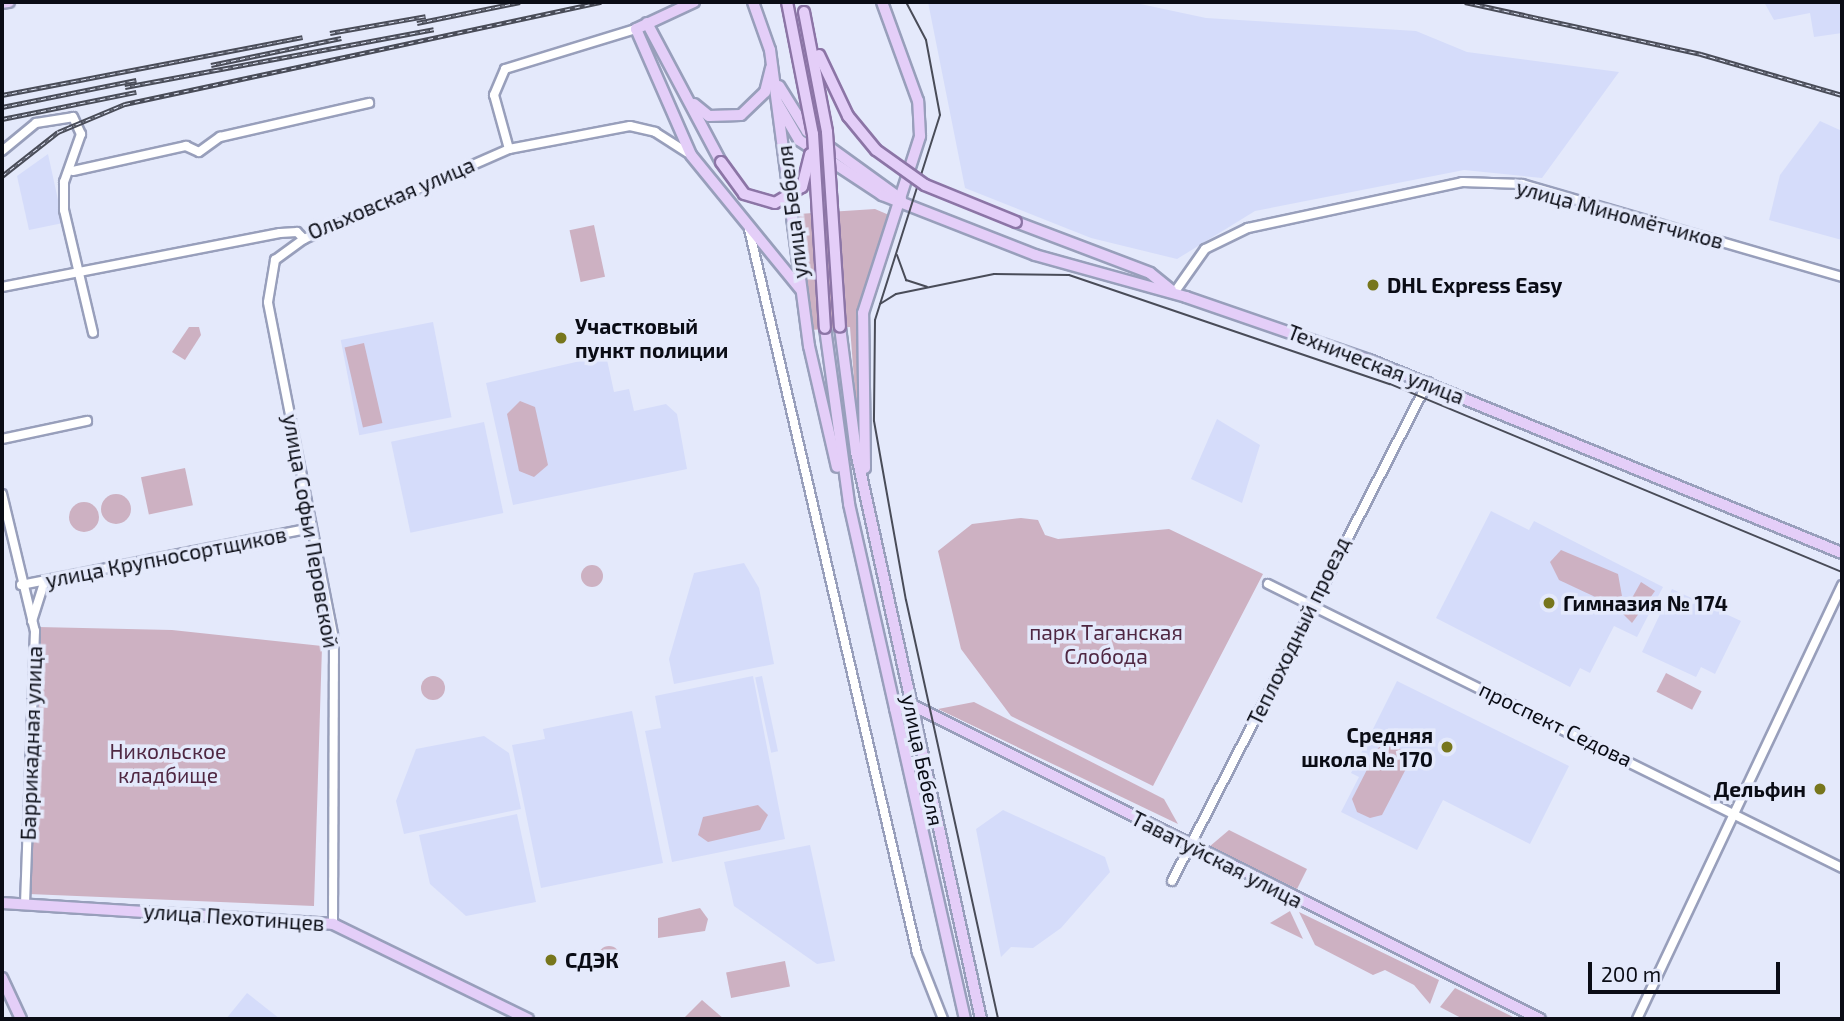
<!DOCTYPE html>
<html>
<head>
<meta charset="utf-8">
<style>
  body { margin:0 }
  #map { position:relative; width:1844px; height:1021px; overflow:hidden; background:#e4e9fb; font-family:"Exo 2",sans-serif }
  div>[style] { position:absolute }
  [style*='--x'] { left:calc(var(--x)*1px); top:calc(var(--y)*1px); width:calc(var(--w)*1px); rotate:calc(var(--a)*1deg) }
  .built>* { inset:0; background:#d5dcfa; transform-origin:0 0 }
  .green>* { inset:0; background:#cdb1c2; transform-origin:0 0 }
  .round { border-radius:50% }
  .roads { filter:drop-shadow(2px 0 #989fbb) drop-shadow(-2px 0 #989fbb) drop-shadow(0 2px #989fbb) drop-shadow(0 -2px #989fbb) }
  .minor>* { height:8px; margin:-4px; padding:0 4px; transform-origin:4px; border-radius:4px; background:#fff }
  .major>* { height:10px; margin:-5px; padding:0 5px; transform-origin:5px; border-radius:5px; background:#e4cef8 }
  .tram>* { height:2px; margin:-1px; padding:0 1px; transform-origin:1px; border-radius:1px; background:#494c58 }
  .rail>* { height:4.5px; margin-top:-2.25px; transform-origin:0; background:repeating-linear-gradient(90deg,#e4e9fb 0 5px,#494c58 0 10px); box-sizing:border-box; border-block:2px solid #494c58 }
  .bridges { filter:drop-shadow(2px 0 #8c75a6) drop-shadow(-2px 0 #8c75a6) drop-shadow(0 2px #8c75a6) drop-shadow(0 -2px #8c75a6) }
  .major-bridge>* { height:10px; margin:-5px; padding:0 5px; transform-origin:5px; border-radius:5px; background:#e4cef8 }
  .dots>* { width:19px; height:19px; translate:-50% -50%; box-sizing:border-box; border:4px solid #e4e9fb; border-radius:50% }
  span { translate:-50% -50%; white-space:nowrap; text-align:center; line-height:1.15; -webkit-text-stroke:7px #e4e9fb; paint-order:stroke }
  .street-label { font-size:21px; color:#0a0c15 }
  .poi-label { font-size:21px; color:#0a0c15; font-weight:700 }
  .left { translate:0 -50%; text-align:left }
  .right { translate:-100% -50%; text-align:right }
  .park-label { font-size:21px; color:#4f2742 }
  .frame { position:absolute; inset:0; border:4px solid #0a0c15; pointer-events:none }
  .scale { position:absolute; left:1588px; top:962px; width:192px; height:32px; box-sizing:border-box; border:4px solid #0a0c15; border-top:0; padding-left:9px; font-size:21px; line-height:24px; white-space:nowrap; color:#0a0c15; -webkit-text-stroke:5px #e4e9fb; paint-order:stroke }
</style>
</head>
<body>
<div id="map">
  <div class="built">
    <i style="clip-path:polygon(928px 2px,1131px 2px,1206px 18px,1416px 31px,1467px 52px,1619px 72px,1542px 178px,1464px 170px,1255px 211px,1177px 259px,1091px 238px,965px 188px)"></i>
    <i style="clip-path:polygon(1764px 2px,1842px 2px,1842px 33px,1814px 37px,1810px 13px,1774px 20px)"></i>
    <i style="clip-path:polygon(1820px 121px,1842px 131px,1842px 240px,1769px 220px,1780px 175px)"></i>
    <i style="clip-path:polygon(48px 154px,63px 223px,29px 230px,17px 176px)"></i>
    <i style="left:433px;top:322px;width:97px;height:94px;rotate:79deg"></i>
    <i style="clip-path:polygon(606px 355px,614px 392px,629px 389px,634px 411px,666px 404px,677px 414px,687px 469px,513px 505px,486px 383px)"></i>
    <i style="clip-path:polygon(1217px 419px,1260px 445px,1242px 503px,1191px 479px)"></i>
    <i style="left:484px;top:422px;width:93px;height:95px;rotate:78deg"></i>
    <i style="clip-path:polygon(1491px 511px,1529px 530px,1534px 521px,1663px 587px,1637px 637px,1614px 626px,1590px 673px,1580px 668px,1570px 687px,1436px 618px)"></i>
    <i style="clip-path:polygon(744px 563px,759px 588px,774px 664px,674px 684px,669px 659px,694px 573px)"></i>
    <i style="clip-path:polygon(1672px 589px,1741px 621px,1715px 674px,1701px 667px,1696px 677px,1642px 652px)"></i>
    <i style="clip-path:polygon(753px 676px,785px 839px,672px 862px,645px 731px,661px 728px,655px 696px)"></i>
    <i style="left:762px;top:676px;width:77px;height:7px;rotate:78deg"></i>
    <i style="clip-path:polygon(1397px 681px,1569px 766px,1530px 844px,1443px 800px,1417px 850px,1341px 812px,1359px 777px,1351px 773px)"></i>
    <i style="clip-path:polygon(632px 711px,663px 863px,541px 888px,512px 745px,545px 739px,543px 729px)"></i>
    <i style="clip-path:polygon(484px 736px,509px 753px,521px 809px,404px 834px,396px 801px,416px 749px)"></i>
    <i style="clip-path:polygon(1003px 810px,1105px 857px,1110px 872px,1061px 928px,1033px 948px,1011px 947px,1001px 957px,976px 829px)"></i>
    <i style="clip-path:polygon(517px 814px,536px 902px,466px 916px,430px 884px,419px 835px)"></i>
    <i style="clip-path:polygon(810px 845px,835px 961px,817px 964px,734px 906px,724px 862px)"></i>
    <i style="clip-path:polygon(247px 993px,280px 1019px,226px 1019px)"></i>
  </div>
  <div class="green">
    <i style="clip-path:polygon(875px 209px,889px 215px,859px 313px,857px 418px,850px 327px,811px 330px,798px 214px)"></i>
    <i style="left:594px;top:225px;width:53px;height:25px;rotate:78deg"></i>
    <i style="clip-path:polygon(189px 327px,199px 327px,201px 335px,185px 360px,172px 352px)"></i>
    <i style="left:364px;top:343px;width:82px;height:20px;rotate:77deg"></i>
    <i style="clip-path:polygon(520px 401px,535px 407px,548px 465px,534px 477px,519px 471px,507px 414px)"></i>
    <i style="left:185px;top:468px;width:38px;height:45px;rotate:78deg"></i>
    <i class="round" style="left:101px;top:494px;width:30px;height:30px"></i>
    <i class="round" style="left:69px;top:502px;width:30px;height:30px"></i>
    <i style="clip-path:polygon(1021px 518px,1038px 520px,1045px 535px,1058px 539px,1169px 529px,1263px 574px,1153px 786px,1011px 716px,961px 649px,938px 551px,972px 524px)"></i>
    <i style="clip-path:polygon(1561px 550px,1618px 574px,1622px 596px,1606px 602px,1559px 580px,1550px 562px)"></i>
    <i class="round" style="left:581px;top:565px;width:22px;height:22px"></i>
    <i style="clip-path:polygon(1641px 582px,1655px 591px,1632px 623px,1623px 614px)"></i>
    <i style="clip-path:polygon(38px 627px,172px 630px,322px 646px,314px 906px,29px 894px)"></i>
    <i style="left:1666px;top:673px;width:40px;height:21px;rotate:27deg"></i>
    <i class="round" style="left:421px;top:676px;width:24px;height:24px"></i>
    <i style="clip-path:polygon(974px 702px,1164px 799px,1178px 824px,938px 709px)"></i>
    <i style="clip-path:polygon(1387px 743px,1405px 751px,1409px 763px,1382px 815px,1370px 818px,1357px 812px,1352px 799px,1378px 748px)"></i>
    <i style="clip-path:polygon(758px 805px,768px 815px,760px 830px,708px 842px,698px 835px,703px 817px)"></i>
    <i style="clip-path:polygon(1229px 830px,1307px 869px,1297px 889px,1209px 847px)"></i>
    <i style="clip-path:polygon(700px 908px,708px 919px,705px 931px,658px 938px,658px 918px)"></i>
    <i style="clip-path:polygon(1290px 911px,1303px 939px,1270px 923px)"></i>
    <i style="clip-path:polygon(1299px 912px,1439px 980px,1430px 1004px,1414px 985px,1385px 970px,1373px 975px,1315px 945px)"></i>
    <i class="round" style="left:598px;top:946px;width:22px;height:22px"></i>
    <i style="left:785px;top:961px;width:26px;height:60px;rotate:79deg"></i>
    <i style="clip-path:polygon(1455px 988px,1517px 1019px,1463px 1019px,1440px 1007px)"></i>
    <i style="clip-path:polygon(702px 1000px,724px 1019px,685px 1017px)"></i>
  </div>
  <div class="roads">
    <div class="minor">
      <i style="--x:509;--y:149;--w:56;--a:-105.5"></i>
      <i style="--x:494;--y:95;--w:28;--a:-67"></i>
      <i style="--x:505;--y:69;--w:137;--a:-17"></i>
      <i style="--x:2;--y:151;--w:44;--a:-39.5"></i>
      <i style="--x:36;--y:123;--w:37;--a:-9"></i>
      <i style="--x:73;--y:117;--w:19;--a:65"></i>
      <i style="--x:81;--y:134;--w:51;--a:109.5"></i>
      <i style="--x:64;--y:182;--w:28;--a:90"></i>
      <i style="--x:64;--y:210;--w:126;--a:76.7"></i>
      <i style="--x:73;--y:171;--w:116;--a:-12.5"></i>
      <i style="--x:186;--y:146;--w:14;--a:25"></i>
      <i style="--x:199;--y:152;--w:26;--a:-36"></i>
      <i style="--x:220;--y:137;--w:153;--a:-12.9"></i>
      <i style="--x:749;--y:229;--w:743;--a:76.94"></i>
      <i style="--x:917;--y:953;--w:71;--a:68.5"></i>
      <i style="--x:2;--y:287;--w:283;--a:-11"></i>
      <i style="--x:280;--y:233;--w:17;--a:-3"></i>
      <i style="--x:297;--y:232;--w:10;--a:45"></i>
      <i style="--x:1174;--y:293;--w:54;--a:-54.8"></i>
      <i style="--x:1205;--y:249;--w:48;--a:-26"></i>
      <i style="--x:1248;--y:228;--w:219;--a:-12.1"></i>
      <i style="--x:1462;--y:182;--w:60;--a:1.9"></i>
      <i style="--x:1522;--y:184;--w:333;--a:16.2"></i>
      <i style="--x:2;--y:439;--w:87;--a:-12"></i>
      <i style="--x:2;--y:494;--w:141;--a:76.5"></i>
      <i style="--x:35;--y:631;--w:273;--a:92.1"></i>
      <i style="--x:1268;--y:584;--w:640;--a:26.32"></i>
      <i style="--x:21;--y:585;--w:296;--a:-11.1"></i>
      <i style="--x:32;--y:621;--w:43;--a:-72.4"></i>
      <i style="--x:1172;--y:881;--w:561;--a:-62.84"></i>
      <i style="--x:333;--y:924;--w:285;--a:-89.8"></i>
      <i style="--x:334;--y:639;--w:343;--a:-101.1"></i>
      <i style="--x:268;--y:302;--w:43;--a:-80.5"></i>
      <i style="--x:275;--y:260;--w:36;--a:-36"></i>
      <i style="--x:304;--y:239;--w:224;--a:-23.7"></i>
      <i style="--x:509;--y:149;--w:123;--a:-10.8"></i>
      <i style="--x:630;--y:126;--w:26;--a:13"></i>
      <i style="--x:655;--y:132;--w:43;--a:32.6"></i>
      <i style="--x:1637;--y:1019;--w:480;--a:-64.7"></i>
    </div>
    <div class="major">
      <i style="--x:694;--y:2;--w:64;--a:155"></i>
      <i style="--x:636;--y:29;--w:137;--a:66.4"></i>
      <i style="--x:691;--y:155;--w:174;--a:50.8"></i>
      <i style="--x:753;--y:2;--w:51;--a:70.5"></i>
      <i style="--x:770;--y:50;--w:299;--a:82.5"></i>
      <i style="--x:809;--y:346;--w:124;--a:77"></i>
      <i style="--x:2;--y:3;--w:7;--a:-8"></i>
      <i style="--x:647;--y:23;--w:157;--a:62"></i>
      <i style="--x:779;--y:86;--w:53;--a:58.1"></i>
      <i style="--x:807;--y:131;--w:116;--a:35.9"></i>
      <i style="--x:694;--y:104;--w:19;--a:39"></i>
      <i style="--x:709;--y:116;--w:32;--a:-2"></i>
      <i style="--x:741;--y:115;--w:33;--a:-44"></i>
      <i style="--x:765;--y:92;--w:25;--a:-76"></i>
      <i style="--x:778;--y:104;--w:42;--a:59.7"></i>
      <i style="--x:799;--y:140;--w:100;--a:33.5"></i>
      <i style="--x:882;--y:195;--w:164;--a:21.4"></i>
      <i style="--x:1035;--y:255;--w:157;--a:15.5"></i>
      <i style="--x:1186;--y:297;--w:194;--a:19"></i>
      <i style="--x:1369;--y:360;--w:511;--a:22.2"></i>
      <i style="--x:1016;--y:222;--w:143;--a:20.8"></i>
      <i style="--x:1150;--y:273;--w:27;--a:39"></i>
      <i style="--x:840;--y:327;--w:126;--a:82.7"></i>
      <i style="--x:856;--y:452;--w:581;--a:77.57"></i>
      <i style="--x:825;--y:328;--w:178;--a:82.2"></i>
      <i style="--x:849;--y:504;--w:528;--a:77.31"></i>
      <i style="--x:865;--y:468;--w:155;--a:-90.7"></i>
      <i style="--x:863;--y:313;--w:186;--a:-72.1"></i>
      <i style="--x:920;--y:136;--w:35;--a:-93"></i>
      <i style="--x:918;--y:101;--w:105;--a:-110"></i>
      <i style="--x:895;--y:709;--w:17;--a:-13"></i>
      <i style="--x:912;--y:705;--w:702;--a:26.57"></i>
      <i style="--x:2;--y:903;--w:332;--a:3.6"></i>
      <i style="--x:333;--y:924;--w:217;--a:26"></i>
      <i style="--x:2;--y:978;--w:45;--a:65.1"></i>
    </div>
  </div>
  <div class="tram">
    <i style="--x:906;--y:2;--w:43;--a:62.2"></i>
    <i style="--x:926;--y:40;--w:76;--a:79.4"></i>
    <i style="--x:940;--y:115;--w:215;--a:107.6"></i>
    <i style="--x:875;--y:320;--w:101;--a:90.6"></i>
    <i style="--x:874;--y:421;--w:182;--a:79.9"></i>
    <i style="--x:906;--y:600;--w:429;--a:77.6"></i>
    <i style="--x:897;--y:255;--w:27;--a:70"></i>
    <i style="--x:906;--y:280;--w:22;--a:18"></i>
    <i style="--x:880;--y:304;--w:19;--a:-32"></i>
    <i style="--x:896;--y:294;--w:100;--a:-11.5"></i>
    <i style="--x:994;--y:274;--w:75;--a:0.8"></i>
    <i style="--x:1069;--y:275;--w:339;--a:18.8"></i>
    <i style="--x:1390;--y:384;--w:490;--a:22.6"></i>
  </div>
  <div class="rail">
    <i style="--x:1465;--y:2;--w:242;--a:12.4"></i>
    <i style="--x:1701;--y:54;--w:147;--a:16.2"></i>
    <i style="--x:417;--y:23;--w:105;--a:-11.5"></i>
    <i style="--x:330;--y:33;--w:97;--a:-10"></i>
    <i style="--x:211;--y:65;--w:133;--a:-11.7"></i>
    <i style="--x:125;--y:87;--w:314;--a:-10.6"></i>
    <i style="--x:2;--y:95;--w:306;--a:-10.9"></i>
    <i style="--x:2;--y:107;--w:137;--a:-11.4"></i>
    <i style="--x:2;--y:119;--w:137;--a:-11.4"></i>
    <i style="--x:2;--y:176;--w:71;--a:-38.2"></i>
    <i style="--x:58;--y:132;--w:73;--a:-22.7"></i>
    <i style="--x:125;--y:104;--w:487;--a:-12.1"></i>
  </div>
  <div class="bridges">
    <div class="major-bridge">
      <i style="--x:787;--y:2;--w:135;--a:78.9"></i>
      <i style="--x:813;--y:134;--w:194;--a:86.5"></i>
      <i style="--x:804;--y:12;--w:122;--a:79.1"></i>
      <i style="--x:827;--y:132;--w:195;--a:86.2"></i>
      <i style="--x:819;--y:55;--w:68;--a:64.6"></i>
      <i style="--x:848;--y:116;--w:44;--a:50.5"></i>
      <i style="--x:876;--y:150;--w:60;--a:35.5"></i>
      <i style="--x:925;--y:185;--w:98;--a:22.1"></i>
      <i style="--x:721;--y:162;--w:39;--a:54"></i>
      <i style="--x:744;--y:194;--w:32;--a:16"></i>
      <i style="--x:775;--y:203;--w:31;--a:-31"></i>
      <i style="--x:802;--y:187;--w:34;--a:-76"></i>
    </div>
  </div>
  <div class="dots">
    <i style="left:1373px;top:285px;background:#77761c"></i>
    <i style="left:561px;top:338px;background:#77761c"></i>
    <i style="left:1549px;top:603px;background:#77761c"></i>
    <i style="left:1447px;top:747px;background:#77761c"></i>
    <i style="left:1820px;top:789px;background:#77761c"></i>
    <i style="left:551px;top:960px;background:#77761c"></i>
  </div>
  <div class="street-label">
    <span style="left:391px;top:198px;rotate:-23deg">Ольховская улица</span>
    <span style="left:792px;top:212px;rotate:-97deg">улица Бебеля</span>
    <span style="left:1620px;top:214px;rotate:15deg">улица Миномётчиков</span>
    <span style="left:1376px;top:364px;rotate:21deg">Техническая улица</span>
    <span style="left:311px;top:531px;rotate:80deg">улица Софьи Перовской</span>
    <span style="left:166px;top:557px;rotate:-11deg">улица Крупносортщиков</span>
    <span style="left:1298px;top:631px;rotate:-64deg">Теплоходный проезд</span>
    <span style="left:1556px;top:724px;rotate:26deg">проспект Седова</span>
    <span style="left:31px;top:743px;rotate:-88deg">Баррикадная улица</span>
    <span style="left:923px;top:760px;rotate:78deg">улица Бебеля</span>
    <span style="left:1217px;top:859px;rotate:27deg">Таватуйская улица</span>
    <span style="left:234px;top:917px;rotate:4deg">улица Пехотинцев</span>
  </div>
  <div class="poi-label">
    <span class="left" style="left:1387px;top:285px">DHL Express Easy</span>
    <span class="left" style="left:575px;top:338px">Участковый<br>пункт полиции</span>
    <span class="left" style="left:1563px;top:603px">Гимназия № 174</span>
    <span class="right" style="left:1433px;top:747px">Средняя<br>школа № 170</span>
    <span class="right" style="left:1806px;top:789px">Дельфин</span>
    <span class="left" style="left:565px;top:960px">СДЭК</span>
  </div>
  <div class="park-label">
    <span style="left:1106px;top:644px">парк Таганская<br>Слобода</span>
    <span style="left:168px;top:763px">Никольское<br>кладбище</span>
  </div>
  <div class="frame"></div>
  <div class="scale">200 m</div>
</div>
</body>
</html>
